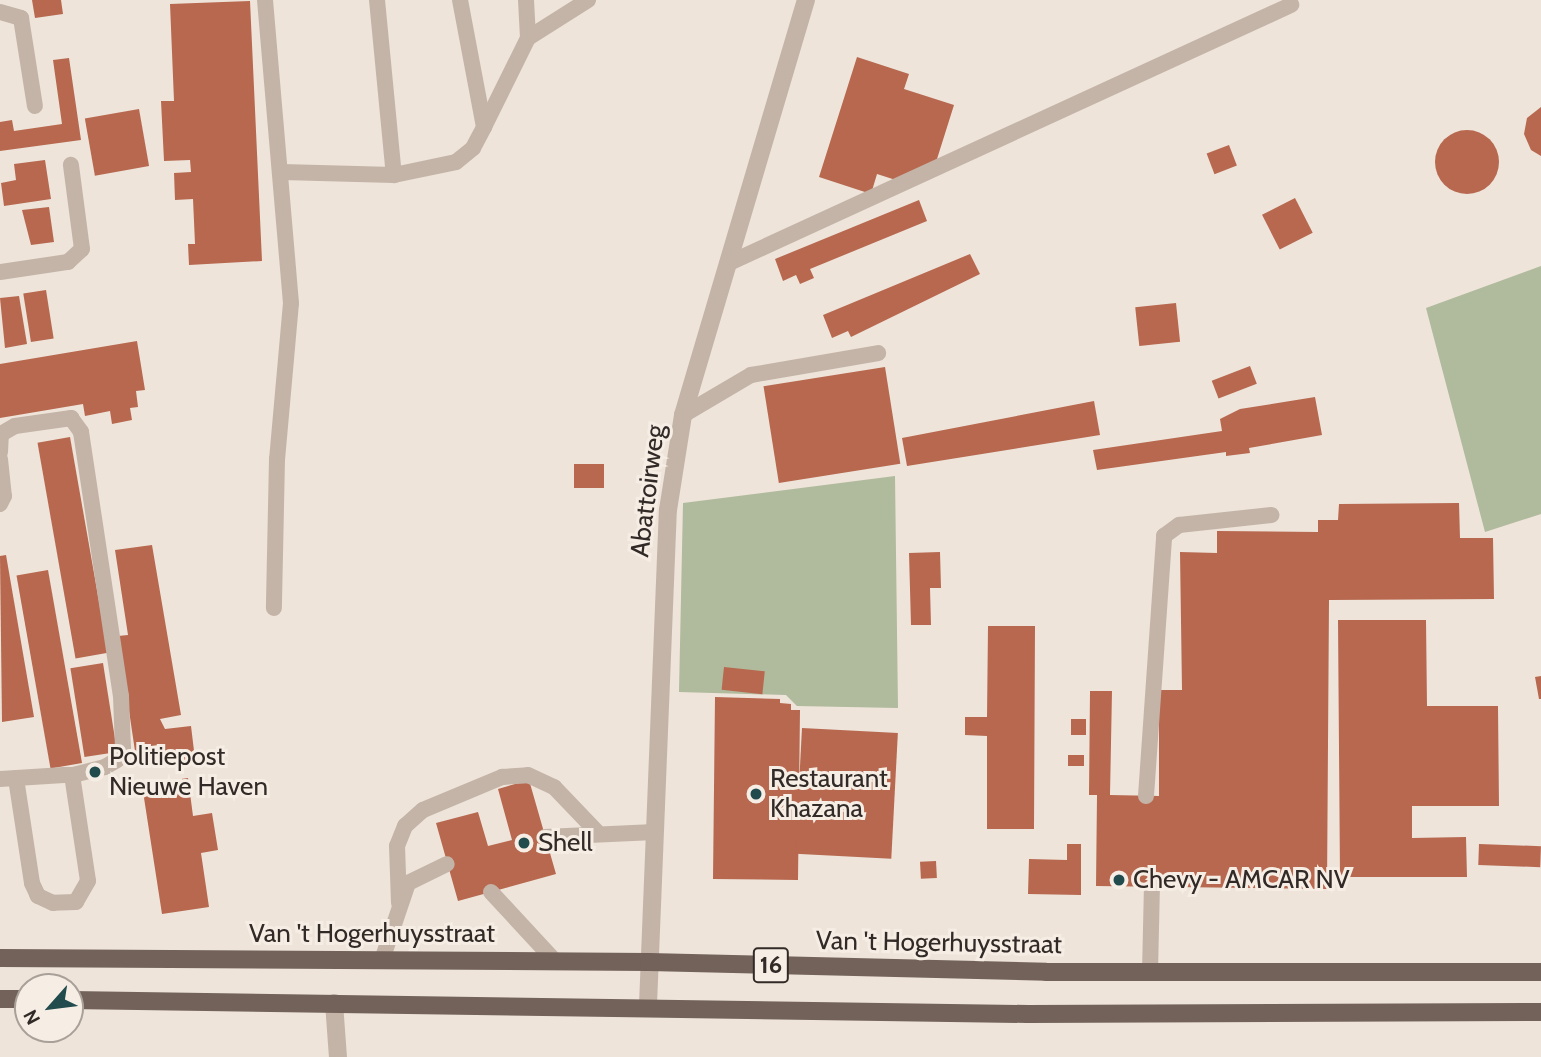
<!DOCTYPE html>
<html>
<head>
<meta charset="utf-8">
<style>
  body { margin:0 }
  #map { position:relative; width:1541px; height:1057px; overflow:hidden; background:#eee4da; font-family:Cabin,sans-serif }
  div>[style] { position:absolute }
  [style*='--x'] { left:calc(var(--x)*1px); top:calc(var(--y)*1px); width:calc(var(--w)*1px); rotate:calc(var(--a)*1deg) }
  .green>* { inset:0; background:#b0ba9c }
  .building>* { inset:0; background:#b7684f; transform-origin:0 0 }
  .round { border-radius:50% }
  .lane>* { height:16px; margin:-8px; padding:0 8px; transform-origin:8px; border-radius:8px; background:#c4b4a7 }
  .street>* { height:18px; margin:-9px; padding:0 9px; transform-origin:9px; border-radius:9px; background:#c4b4a7 }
  .primary>* { height:18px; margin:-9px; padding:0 9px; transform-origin:9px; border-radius:9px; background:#726259 }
  .dots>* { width:19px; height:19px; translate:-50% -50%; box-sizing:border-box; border:4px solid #f6eee5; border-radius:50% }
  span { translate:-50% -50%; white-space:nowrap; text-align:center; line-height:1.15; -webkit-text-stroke:6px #f6eee5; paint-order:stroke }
  .shield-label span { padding:2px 5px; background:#f6eee5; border:2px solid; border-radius:5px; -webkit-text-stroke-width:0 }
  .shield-label { font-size:24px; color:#322a27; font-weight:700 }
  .street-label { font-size:26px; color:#322a27 }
  .poi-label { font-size:26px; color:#322a27 }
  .left { translate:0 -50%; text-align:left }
  .north { position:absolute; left:14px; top:973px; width:70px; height:70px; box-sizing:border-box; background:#f6eee5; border:2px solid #a8a099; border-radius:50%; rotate:242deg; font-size:19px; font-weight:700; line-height:28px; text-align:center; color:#322a27 }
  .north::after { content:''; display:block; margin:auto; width:24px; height:32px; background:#224b4e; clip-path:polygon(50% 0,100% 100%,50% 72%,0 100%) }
</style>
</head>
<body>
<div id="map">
  <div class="green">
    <i style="clip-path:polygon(1541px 266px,1541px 514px,1485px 532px,1426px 308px)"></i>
    <i style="clip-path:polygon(895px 476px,898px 708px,797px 706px,786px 695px,679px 692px,683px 503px)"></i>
  </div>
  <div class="building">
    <i style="clip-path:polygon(32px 0,61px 0,63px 14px,35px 18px)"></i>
    <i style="clip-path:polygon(250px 1px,262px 261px,189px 265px,188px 244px,195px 244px,193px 199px,175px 200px,174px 173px,191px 172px,190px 160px,164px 161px,161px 101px,174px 101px,170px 4px)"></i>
    <i style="clip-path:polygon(857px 57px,909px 74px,904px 89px,954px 105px,937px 159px,902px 182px,877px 174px,871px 194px,819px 177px)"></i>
    <i style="clip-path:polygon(69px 58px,81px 140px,0 151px,0 122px,12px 120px,14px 131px,62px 124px,53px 60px)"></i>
    <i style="clip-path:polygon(1541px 107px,1541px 156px,1531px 150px,1524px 134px,1527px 118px)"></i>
    <i style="left:139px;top:109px;width:58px;height:55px;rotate:80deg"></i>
    <i class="round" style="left:1435px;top:130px;width:64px;height:64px"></i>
    <i style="left:1229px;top:145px;width:22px;height:24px;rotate:69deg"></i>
    <i style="clip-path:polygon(45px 160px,51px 199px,4px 206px,1px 183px,16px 180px,14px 164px)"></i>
    <i style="left:1295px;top:198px;width:39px;height:37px;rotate:63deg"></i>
    <i style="clip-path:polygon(919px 200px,927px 221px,810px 269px,814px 278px,800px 284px,796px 275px,783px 281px,775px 259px)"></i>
    <i style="clip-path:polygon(49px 207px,54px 242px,31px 245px,22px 210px)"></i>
    <i style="clip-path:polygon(970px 254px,980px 274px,851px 337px,848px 331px,832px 338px,823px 315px)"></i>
    <i style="left:46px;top:290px;width:49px;height:23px;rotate:81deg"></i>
    <i style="clip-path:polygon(19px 296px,27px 344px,5px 348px,0 298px)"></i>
    <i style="left:1176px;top:303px;width:39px;height:41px;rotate:84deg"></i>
    <i style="clip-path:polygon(137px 341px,145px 390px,136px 391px,138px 407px,130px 408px,132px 420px,112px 424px,110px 411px,85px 416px,83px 404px,0 418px,0 364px)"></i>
    <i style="left:1250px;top:366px;width:19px;height:41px;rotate:69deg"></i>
    <i style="left:885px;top:367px;width:98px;height:123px;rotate:81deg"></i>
    <i style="clip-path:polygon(1315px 397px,1322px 435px,1249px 448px,1250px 453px,1226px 456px,1226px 452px,1097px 470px,1093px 450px,1222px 431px,1220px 419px,1240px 409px)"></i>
    <i style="clip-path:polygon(1094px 401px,1100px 435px,907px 466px,902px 438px)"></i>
    <i style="left:70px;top:437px;width:219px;height:33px;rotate:80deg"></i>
    <i style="left:574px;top:464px;width:30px;height:24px"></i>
    <i style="clip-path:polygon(1459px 503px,1460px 538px,1493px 538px,1494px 599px,1329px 600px,1327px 889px,1096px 886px,1097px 795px,1089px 795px,1090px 691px,1112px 691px,1110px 795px,1159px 796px,1159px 690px,1182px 690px,1180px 552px,1217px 553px,1217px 531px,1318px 532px,1318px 520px,1338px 520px,1339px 504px)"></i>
    <i style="clip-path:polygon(152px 545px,181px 715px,160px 719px,165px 729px,191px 726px,195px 759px,160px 762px,160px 754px,136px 758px,118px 636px,128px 635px,115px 550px)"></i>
    <i style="clip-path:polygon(940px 552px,941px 588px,930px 588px,931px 625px,911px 625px,909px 553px)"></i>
    <i style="clip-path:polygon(6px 555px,34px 717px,2px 722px,0 556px)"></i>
    <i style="left:48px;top:570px;width:196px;height:32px;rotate:80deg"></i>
    <i style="clip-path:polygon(1338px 620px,1426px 620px,1427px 706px,1498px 706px,1499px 806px,1412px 806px,1412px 838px,1466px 837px,1467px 877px,1340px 877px)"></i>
    <i style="clip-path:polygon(988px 626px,1035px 626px,1034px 829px,987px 829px,987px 736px,965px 735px,965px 717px,987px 717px)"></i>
    <i style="left:103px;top:663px;width:90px;height:33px;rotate:81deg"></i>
    <i style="left:724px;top:667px;width:41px;height:23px;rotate:6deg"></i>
    <i style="clip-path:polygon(1541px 676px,1541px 699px,1539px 699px,1535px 677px)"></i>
    <i style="clip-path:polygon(715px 697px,780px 699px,780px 703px,791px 704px,791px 710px,800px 710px,798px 880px,713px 879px)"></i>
    <i style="left:1071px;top:719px;width:15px;height:16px"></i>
    <i style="left:802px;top:728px;width:96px;height:126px;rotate:3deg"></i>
    <i style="left:1068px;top:755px;width:16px;height:11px"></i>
    <i style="clip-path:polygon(188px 778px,193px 816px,212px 813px,218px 850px,201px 853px,209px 907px,162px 914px,142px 785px)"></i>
    <i style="clip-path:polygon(529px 780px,556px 874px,458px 901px,436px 823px,478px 812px,488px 846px,512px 840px,498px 789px)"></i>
    <i style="clip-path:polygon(1067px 844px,1081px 844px,1081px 895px,1028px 894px,1029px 859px,1067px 860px)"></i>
    <i style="left:1479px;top:844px;width:62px;height:21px;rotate:2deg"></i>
    <i style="left:936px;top:861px;width:17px;height:16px;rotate:87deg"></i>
  </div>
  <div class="lane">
    <i style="--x:265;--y:0;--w:304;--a:85.1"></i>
    <i style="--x:291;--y:303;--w:157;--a:95.1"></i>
    <i style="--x:277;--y:459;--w:149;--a:91.2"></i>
    <i style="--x:377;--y:0;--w:176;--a:84.5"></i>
    <i style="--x:0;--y:12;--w:22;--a:16"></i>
    <i style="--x:21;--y:18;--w:89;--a:81"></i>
    <i style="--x:528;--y:38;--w:71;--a:-32.3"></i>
    <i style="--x:484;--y:127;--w:99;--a:-63.7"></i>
    <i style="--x:528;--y:38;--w:38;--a:-93"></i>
    <i style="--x:282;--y:172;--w:112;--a:1.5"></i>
    <i style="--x:394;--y:175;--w:63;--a:-11.8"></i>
    <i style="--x:456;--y:162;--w:22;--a:-39"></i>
    <i style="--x:473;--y:148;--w:24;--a:-62"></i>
    <i style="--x:484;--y:127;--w:129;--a:-100.7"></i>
    <i style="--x:727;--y:264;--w:621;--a:-24.67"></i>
    <i style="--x:0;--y:272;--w:69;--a:-8.4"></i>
    <i style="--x:68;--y:262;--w:19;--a:-43"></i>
    <i style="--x:82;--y:249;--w:85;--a:-97.5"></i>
    <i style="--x:683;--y:415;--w:79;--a:-30.5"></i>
    <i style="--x:751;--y:375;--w:129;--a:-9.8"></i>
    <i style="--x:0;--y:452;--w:18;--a:-87"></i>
    <i style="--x:1;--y:434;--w:16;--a:-30"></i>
    <i style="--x:15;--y:426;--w:57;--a:-8.1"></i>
    <i style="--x:71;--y:418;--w:17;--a:54"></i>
    <i style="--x:81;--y:432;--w:267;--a:81.4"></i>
    <i style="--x:121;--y:696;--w:52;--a:87.8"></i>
    <i style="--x:123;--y:748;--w:13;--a:117"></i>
    <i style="--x:117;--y:760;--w:14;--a:150"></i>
    <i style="--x:105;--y:767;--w:34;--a:166"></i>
    <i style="--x:0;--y:459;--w:37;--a:84"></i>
    <i style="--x:4;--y:496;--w:9;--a:117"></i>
    <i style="--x:0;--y:779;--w:64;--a:-3.6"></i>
    <i style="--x:64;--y:775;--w:8;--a:0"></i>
    <i style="--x:72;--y:775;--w:107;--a:81.4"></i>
    <i style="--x:88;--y:881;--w:24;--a:120"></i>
    <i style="--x:76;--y:902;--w:23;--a:178"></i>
    <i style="--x:53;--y:903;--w:17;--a:-155"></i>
    <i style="--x:38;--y:896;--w:14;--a:-115"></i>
    <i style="--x:32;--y:883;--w:106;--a:-98.7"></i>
    <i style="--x:1146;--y:796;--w:261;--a:-86"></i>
    <i style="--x:1164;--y:536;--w:19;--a:-36"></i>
    <i style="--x:1179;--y:525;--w:93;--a:-6.2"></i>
    <i style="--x:545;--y:837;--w:110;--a:-2.6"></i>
    <i style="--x:491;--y:892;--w:94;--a:47.2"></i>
    <i style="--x:399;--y:903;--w:57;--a:-92"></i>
    <i style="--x:397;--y:846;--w:22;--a:-68"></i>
    <i style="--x:405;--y:826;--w:24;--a:-42"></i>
    <i style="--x:423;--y:810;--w:86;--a:-22.7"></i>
    <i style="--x:502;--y:777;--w:26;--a:-4"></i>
    <i style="--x:528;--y:775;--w:29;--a:25"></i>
    <i style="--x:554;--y:787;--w:65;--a:46.2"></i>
    <i style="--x:382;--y:960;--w:81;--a:-71.3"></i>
    <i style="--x:408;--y:883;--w:43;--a:-26"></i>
    <i style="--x:1150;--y:972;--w:85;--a:-88.7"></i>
  </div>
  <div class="street">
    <i style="--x:334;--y:1003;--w:54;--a:85.8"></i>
    <i style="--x:648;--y:1005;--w:495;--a:-87.7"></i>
    <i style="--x:668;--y:510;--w:96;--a:-81"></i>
    <i style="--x:683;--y:415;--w:433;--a:-73.5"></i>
  </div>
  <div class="primary">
    <i style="--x:0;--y:958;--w:649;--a:0.35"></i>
    <i style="--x:649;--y:962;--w:397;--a:1.4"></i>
    <i style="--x:1046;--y:972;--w:495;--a:0"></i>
    <i style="--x:0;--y:999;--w:28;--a:0"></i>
    <i style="--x:70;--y:1000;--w:958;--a:0.84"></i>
    <i style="--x:1028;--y:1014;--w:513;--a:-0.22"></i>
  </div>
  <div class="dots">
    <i style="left:95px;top:772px;background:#224b4e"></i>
    <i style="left:756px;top:794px;background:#224b4e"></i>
    <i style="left:524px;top:843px;background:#224b4e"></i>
    <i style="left:1119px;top:880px;background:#224b4e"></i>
  </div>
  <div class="shield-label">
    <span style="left:771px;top:965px">16</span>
  </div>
  <div class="street-label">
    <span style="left:648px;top:491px;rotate:-83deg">Abattoirweg</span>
    <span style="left:372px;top:934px">Van 't Hogerhuysstraat</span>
    <span style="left:939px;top:943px;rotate:1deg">Van 't Hogerhuysstraat</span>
  </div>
  <div class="poi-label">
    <span class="left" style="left:109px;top:772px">Politiepost<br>Nieuwe Haven</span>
    <span class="left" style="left:770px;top:794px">Restaurant<br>Khazana</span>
    <span class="left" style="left:538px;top:843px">Shell</span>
    <span class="left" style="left:1133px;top:880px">Chevy - AMCAR NV</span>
  </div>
  <div class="north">N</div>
</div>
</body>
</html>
